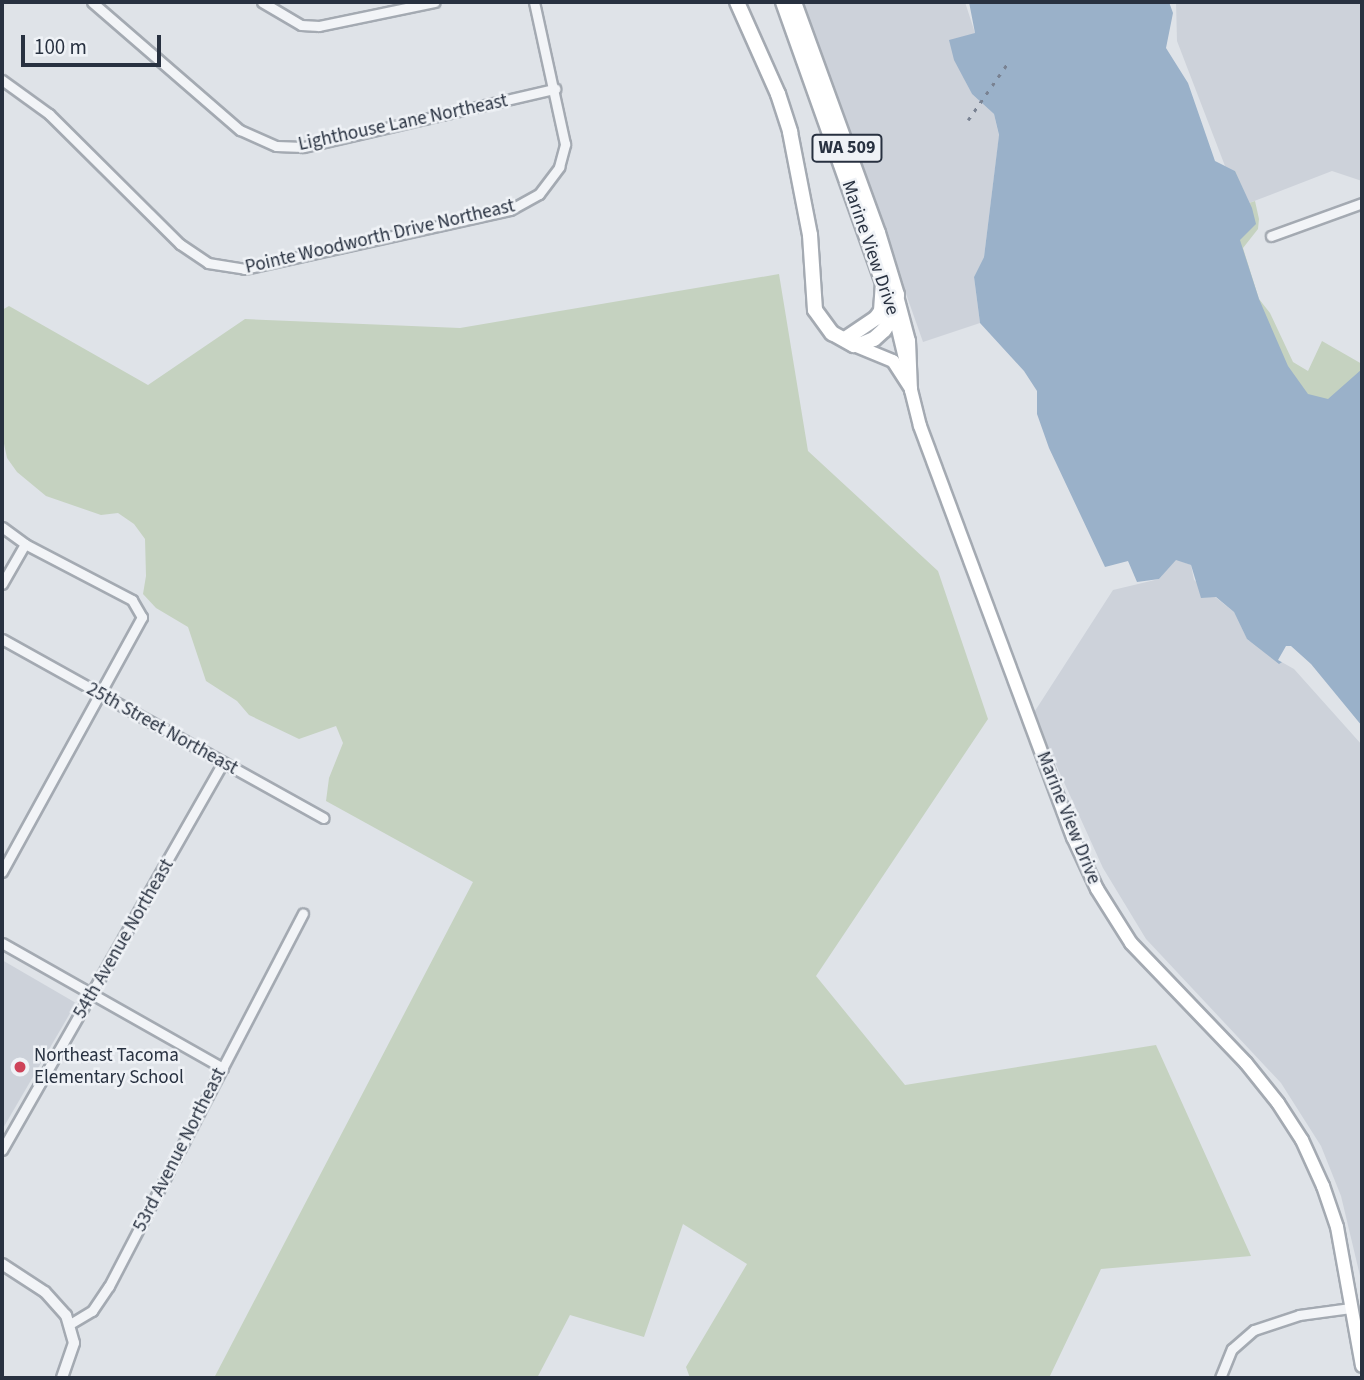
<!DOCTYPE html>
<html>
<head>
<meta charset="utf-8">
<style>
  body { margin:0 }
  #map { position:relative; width:1364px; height:1380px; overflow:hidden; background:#dfe3e8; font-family:"Source Sans 3",sans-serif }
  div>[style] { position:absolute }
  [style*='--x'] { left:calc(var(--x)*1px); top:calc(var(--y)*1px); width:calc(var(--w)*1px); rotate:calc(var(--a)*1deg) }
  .built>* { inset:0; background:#cdd2da }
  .green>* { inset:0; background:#c5d2c0 }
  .water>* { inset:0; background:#9ab1c9 }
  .pier>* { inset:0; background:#dfe3e8 }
  .roads { filter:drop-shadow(2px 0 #a4aab2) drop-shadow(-2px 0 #a4aab2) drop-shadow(0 2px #a4aab2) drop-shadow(0 -2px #a4aab2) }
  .minor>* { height:9px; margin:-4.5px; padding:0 4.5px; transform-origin:4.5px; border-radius:4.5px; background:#f2f4f7 }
  .tertiary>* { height:10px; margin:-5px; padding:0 5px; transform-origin:5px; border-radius:5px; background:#f2f4f7 }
  .secondary>* { height:12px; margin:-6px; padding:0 6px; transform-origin:6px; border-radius:6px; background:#fff }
  .primary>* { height:14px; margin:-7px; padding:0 7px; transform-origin:7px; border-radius:7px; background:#fff }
  .rail>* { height:2.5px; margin-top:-1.25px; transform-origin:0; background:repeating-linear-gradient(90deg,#798292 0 3.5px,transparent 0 10.5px) }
  .dots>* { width:19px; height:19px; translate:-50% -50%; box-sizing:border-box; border:4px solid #eff2f6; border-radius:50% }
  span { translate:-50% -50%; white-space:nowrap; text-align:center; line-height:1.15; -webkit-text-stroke:5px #eff2f6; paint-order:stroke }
  .shield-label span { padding:2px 5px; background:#eff2f6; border:2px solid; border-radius:5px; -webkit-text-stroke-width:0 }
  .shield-label { font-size:18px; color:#283140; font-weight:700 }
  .street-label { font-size:19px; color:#283140 }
  .poi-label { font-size:19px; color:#283140 }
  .left { translate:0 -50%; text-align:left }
  .frame { position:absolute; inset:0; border:4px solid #283140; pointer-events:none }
  .scale { position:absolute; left:21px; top:35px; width:140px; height:32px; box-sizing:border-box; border:4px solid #283140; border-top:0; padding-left:9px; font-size:21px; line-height:24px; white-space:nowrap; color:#283140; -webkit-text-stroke:5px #eff2f6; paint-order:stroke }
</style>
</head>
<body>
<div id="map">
  <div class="built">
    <i style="clip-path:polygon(803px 2px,965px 2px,975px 33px,965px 80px,972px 94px,994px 114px,999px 136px,984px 257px,974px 277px,980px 323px,923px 342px)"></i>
    <i style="clip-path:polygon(1176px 2px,1362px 2px,1362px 181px,1332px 171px,1249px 203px,1235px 171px,1225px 166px,1177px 41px)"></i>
    <i style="clip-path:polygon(1176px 559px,1191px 565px,1194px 580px,1234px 612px,1248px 640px,1286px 659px,1362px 742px,1362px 1284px,1341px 1196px,1321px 1146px,1281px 1083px,1146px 939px,1103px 868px,1033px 714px,1113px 590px,1159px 579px)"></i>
    <i style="clip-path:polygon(2px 960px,76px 1003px,2px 1130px)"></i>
  </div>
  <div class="green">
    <i style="clip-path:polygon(1235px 171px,1249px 203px,1255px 201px,1259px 219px,1258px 229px,1243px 248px,1259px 299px,1270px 313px,1293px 362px,1308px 371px,1322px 341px,1362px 364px,1362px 494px,1293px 418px,1228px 209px,1226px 185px)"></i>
    <i style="clip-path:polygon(779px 274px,808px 451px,938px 571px,988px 719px,816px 976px,905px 1085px,1156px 1045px,1251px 1256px,1101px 1269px,1049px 1378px,690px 1378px,686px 1367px,747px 1264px,683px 1224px,644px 1337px,570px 1315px,537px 1378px,214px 1378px,473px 882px,326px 801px,329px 778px,343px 743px,336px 726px,299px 739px,249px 715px,237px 701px,206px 681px,188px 627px,156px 608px,143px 594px,146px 576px,145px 539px,134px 524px,118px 513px,101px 515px,46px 496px,17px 472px,7px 458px,3px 439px,2px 310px,9px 306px,148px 385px,245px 319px,460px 328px)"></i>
  </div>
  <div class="water">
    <i style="clip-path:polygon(969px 2px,1169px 2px,1173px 13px,1166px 48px,1188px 83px,1215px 161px,1235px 171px,1252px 208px,1256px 224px,1240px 240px,1259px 299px,1288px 366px,1308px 394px,1328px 399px,1362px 369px,1362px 742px,1287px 659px,1279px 664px,1247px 639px,1234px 612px,1216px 597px,1201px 598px,1191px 565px,1176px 560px,1159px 579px,1137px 582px,1128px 561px,1105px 567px,1049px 448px,1037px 414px,1037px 391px,1024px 371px,980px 323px,974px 277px,984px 257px,999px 135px,994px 114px,972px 94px,954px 60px,949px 40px,975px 33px)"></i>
  </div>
  <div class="pier">
    <i style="clip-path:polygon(1286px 646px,1291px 646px,1311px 664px,1362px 726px,1362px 745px,1294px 669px,1278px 660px)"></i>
  </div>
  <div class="roads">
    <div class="minor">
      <i style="--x:92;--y:2;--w:196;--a:40.9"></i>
      <i style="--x:240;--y:130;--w:39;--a:24"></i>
      <i style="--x:276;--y:146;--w:27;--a:2"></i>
      <i style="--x:303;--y:147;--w:259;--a:-13"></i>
      <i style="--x:262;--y:2;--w:45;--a:30.5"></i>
      <i style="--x:301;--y:25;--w:18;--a:3"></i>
      <i style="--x:319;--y:26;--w:118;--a:-11.7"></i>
      <i style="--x:2;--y:80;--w:58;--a:35.9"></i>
      <i style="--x:49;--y:114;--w:185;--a:44.8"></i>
      <i style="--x:180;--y:244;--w:34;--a:34"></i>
      <i style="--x:208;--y:263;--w:36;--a:9"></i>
      <i style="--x:244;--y:269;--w:272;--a:-12.5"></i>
      <i style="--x:510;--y:210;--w:33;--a:-29"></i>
      <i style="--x:539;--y:194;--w:34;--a:-53"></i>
      <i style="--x:559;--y:167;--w:24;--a:-75"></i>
      <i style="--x:565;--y:144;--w:145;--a:-102.3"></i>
      <i style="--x:1271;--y:236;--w:97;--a:-19.9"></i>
      <i style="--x:2;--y:527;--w:29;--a:36"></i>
      <i style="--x:25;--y:544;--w:121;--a:27.6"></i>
      <i style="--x:132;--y:600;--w:20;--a:60"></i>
      <i style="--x:142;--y:617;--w:291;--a:118.8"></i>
      <i style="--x:2;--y:584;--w:46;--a:-60.1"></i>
      <i style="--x:2;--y:639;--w:368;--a:29.1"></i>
      <i style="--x:2;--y:943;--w:254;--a:29.5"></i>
      <i style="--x:2;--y:1150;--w:446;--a:-60.3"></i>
      <i style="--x:70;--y:1324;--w:26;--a:-31"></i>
      <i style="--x:92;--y:1311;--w:30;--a:-56"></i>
      <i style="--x:109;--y:1286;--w:420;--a:-62.5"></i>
      <i style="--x:1220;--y:1378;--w:31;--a:-68"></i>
      <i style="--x:1232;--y:1349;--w:29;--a:-41"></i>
      <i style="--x:1254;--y:1330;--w:47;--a:-18.4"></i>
      <i style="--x:1299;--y:1315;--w:52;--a:-7.7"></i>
    </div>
    <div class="tertiary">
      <i style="--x:2;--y:1264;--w:51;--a:33.1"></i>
      <i style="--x:45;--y:1292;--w:31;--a:48"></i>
      <i style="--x:66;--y:1315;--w:29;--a:74"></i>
      <i style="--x:74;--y:1343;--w:37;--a:109"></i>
    </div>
    <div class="secondary">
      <i style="--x:897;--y:296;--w:47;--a:75.1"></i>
      <i style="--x:909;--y:341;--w:49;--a:87.7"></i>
      <i style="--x:911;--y:390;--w:37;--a:76"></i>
      <i style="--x:920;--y:426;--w:439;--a:69.6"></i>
      <i style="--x:1073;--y:837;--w:57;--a:65.2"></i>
      <i style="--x:1097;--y:889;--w:64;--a:57.8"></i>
      <i style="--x:1131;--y:943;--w:166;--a:46.2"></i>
      <i style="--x:1246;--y:1063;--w:51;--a:51.3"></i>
      <i style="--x:1278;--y:1103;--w:44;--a:57"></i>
      <i style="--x:1302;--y:1140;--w:51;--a:65.5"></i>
      <i style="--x:1323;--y:1186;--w:43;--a:71.1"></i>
      <i style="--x:1337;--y:1227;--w:141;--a:79.8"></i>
      <i style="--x:894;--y:312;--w:57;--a:76.7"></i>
      <i style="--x:854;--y:345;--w:42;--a:22.3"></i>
      <i style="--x:893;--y:361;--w:33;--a:57"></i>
    </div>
    <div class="primary">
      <i style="--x:737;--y:2;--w:101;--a:66"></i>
      <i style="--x:778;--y:94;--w:40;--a:72"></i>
      <i style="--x:790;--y:132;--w:105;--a:79"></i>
      <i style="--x:810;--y:235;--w:75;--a:86.2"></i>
      <i style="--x:815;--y:310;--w:29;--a:54"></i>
      <i style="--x:832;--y:333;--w:25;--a:29"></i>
      <i style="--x:854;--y:345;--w:8;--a:-7"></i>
      <i style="--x:862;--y:344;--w:13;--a:-23"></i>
      <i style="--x:874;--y:339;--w:13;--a:-42"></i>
      <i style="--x:884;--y:330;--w:14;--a:-56"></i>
      <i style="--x:892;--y:318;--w:24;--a:-78"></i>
      <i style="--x:897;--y:295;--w:65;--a:-107"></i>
      <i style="--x:878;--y:233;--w:246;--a:-110"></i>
      <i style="--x:783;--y:2;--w:310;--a:70.4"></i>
      <i style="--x:845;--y:339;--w:37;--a:-34"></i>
      <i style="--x:876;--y:318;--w:9;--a:-54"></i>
      <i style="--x:881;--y:311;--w:27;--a:-86"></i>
    </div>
  </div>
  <div class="rail">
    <i style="--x:968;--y:120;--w:68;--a:-55.1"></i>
  </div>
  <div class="dots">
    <i style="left:20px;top:1067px;background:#ce4359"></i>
  </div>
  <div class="shield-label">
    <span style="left:847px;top:148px">WA 509</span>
  </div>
  <div class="street-label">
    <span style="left:403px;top:123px;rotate:-12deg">Lighthouse Lane Northeast</span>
    <span style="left:380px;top:237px;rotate:-13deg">Pointe Woodworth Drive Northeast</span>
    <span style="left:870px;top:248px;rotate:71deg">Marine View Drive</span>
    <span style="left:162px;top:729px;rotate:29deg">25th Street Northeast</span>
    <span style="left:1068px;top:818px;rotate:68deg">Marine View Drive</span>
    <span style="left:124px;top:939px;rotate:-60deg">54th Avenue Northeast</span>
    <span style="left:180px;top:1150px;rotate:-63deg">53rd Avenue Northeast</span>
  </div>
  <div class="poi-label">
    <span class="left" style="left:34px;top:1067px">Northeast Tacoma<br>Elementary School</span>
  </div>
  <div class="frame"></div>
  <div class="scale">100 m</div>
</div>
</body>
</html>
